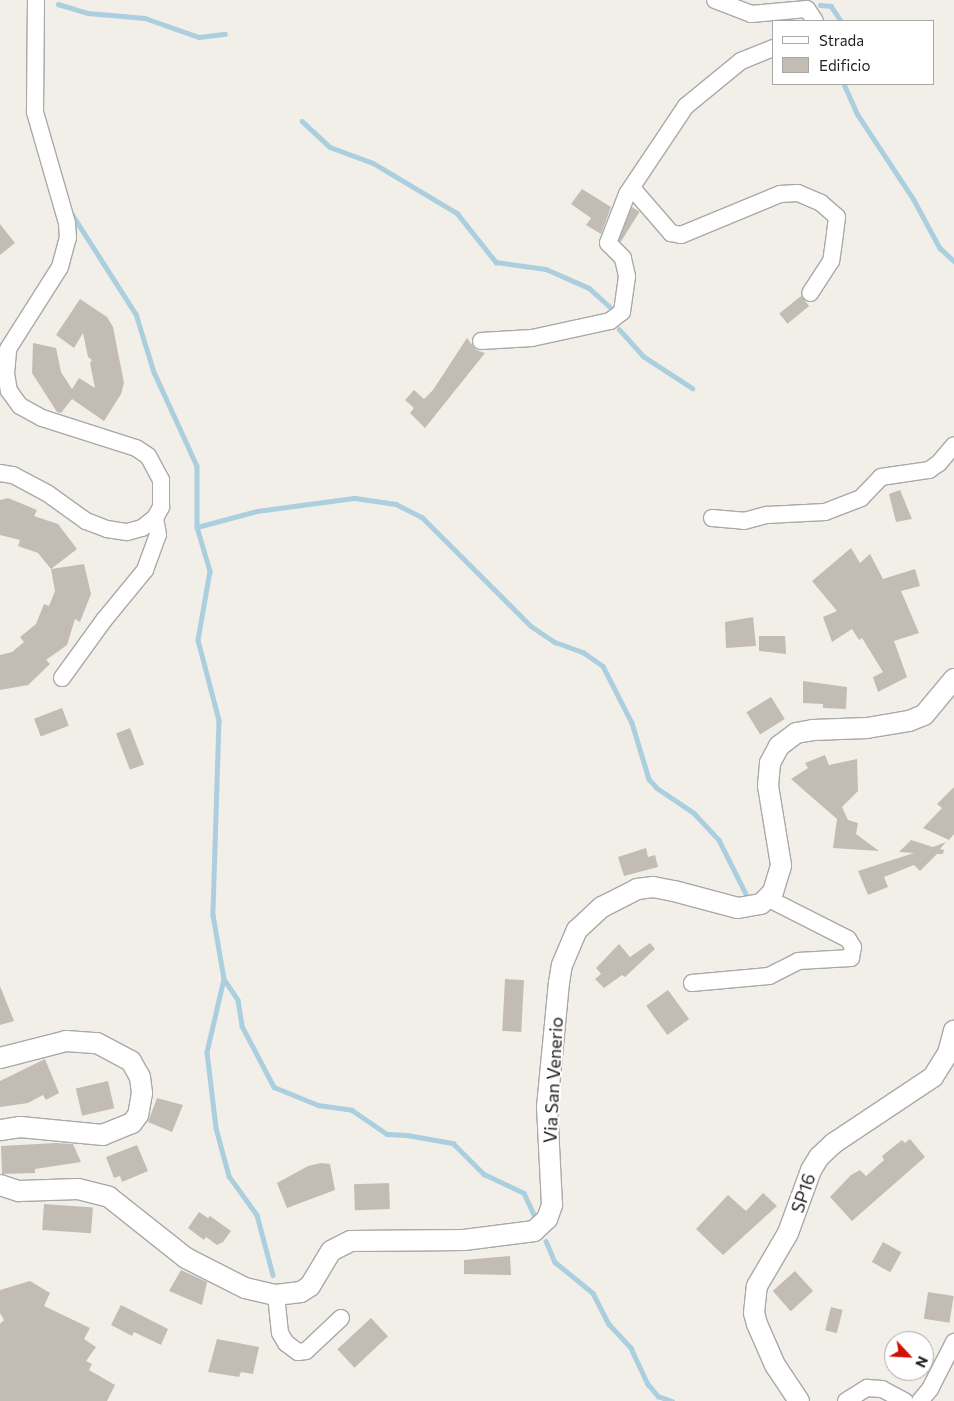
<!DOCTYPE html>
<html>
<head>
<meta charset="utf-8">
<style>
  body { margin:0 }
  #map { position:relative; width:954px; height:1401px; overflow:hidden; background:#f2efe9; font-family:Commissioner,sans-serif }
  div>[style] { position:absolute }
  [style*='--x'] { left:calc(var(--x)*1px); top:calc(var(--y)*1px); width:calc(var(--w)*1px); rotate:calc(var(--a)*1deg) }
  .stream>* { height:4.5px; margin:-2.25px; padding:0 2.25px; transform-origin:2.25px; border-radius:2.25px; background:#abcfde }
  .building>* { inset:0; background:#c3bcb5; transform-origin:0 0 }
  .roads { filter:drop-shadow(1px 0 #a9a9a9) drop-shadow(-1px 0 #a9a9a9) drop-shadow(0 1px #a9a9a9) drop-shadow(0 -1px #a9a9a9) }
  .minor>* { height:16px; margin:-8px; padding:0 8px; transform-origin:8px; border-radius:8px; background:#fff }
  .tertiary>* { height:20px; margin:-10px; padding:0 10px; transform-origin:10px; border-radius:10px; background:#fff }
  span { translate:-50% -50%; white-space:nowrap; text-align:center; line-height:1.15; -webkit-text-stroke:4px #fff; paint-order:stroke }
  .street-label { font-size:18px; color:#222 }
  .legend { position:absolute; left:772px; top:20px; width:162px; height:65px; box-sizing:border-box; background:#fff; border:1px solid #a7a7a7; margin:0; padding:6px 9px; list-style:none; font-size:15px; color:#222 }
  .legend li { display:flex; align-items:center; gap:10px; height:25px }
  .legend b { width:25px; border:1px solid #a7a7a7 }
  .north { position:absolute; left:884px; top:1331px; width:50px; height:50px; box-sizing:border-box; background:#fff; border:1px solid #a7a7a7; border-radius:50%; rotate:115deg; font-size:14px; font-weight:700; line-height:20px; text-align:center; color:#222 }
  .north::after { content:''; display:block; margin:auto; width:18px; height:22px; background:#d01104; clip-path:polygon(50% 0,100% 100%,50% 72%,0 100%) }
</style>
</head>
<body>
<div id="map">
  <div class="stream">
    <i style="--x:58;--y:4;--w:31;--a:17"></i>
    <i style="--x:88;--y:13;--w:57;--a:5"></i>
    <i style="--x:145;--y:18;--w:57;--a:19.4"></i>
    <i style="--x:199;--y:37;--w:26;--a:-7"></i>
    <i style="--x:820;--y:5;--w:11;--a:5"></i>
    <i style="--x:831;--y:6;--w:18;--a:56"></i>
    <i style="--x:844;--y:84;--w:34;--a:66"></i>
    <i style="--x:858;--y:115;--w:102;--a:56.6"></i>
    <i style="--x:914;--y:200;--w:55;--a:61.6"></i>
    <i style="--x:940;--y:248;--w:19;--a:43"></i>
    <i style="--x:302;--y:121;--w:38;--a:43"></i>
    <i style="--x:330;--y:147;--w:46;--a:20.4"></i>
    <i style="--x:373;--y:163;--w:98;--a:30.8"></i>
    <i style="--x:457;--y:213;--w:63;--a:51.5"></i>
    <i style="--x:496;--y:262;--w:50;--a:8"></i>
    <i style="--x:546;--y:269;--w:47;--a:23.8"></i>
    <i style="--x:589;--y:288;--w:28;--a:42"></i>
    <i style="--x:72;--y:214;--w:119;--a:57.4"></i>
    <i style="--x:136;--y:314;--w:61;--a:72.8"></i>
    <i style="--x:154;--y:372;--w:103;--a:65.4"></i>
    <i style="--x:197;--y:466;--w:61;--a:90"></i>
    <i style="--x:197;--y:527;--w:46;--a:73.5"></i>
    <i style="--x:210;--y:571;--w:70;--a:99.9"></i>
    <i style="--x:198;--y:640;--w:83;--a:75.3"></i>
    <i style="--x:219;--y:720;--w:195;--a:91.8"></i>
    <i style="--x:213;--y:915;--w:65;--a:80.2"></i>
    <i style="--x:224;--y:979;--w:75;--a:103.1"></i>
    <i style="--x:207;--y:1052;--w:77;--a:83.2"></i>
    <i style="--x:216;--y:1128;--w:50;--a:74.8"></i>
    <i style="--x:229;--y:1176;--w:48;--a:54.3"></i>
    <i style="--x:257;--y:1215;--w:62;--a:75.1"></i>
    <i style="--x:619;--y:329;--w:36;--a:48"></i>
    <i style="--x:643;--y:356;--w:59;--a:33.1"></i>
    <i style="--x:197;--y:527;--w:62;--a:-14.9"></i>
    <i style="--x:257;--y:511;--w:99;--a:-7.6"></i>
    <i style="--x:355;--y:498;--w:41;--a:8.3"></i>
    <i style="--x:396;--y:504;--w:29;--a:27"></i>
    <i style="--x:422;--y:517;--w:154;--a:45"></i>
    <i style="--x:531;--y:626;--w:29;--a:34"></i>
    <i style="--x:555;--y:642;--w:30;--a:20"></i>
    <i style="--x:583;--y:652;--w:24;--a:35"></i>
    <i style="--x:603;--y:666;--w:64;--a:63"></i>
    <i style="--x:632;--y:723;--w:59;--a:73.1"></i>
    <i style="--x:649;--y:779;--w:12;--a:48"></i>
    <i style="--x:657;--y:788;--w:45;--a:34"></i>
    <i style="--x:694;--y:813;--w:37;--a:47"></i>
    <i style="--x:719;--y:840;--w:60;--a:63.4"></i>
    <i style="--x:224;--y:979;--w:25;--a:56"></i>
    <i style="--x:238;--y:1000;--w:26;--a:81"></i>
    <i style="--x:242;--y:1026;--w:69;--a:62.3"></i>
    <i style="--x:274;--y:1087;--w:48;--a:22.2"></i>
    <i style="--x:318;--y:1105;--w:34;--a:8"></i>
    <i style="--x:352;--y:1110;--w:42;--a:34.4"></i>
    <i style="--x:387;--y:1134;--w:20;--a:3"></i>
    <i style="--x:407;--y:1135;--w:47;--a:9.9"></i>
    <i style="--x:453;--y:1143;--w:44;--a:45"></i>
    <i style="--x:484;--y:1174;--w:44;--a:25.4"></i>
    <i style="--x:524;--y:1193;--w:29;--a:65"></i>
    <i style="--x:546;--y:1241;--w:23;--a:67"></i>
    <i style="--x:555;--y:1262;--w:49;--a:39.2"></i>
    <i style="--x:593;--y:1293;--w:35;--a:63"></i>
    <i style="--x:609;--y:1324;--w:33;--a:47"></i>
    <i style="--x:631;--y:1348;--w:40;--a:65"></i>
    <i style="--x:648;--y:1384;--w:16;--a:50"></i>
    <i style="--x:658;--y:1396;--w:15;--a:20"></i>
  </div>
  <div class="building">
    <i style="clip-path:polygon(582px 189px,611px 207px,601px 234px,586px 225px,591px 218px,571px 204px)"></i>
    <i style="left:632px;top:207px;width:9px;height:36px;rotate:32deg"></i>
    <i style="clip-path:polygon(0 224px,15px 243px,0 255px)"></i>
    <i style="left:801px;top:296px;width:13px;height:28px;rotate:51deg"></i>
    <i style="clip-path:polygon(80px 299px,107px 317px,113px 327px,124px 383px,121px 394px,104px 421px,72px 399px,61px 413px,57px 412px,32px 373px,33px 343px,56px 348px,61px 372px,72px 389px,79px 378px,95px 388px,90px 363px,92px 360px,88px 357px,83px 333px,74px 348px,56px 335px)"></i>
    <i style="clip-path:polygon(467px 338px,476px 350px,485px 353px,425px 428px,410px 413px,414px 408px,405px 400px,414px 390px,424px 399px,433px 390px)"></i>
    <i style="clip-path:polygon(900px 490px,912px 519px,896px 522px,889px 494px)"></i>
    <i style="clip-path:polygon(8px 498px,37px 510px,34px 516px,58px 524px,77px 549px,51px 569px,38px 553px,18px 546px,20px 540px,0 535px,0 500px)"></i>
    <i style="clip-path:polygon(851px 548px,860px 563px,870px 554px,883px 579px,915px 569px,920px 586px,901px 591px,919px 633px,894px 641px,907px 677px,878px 692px,873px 677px,883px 672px,862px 638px,859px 640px,852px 629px,832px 642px,823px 617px,837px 611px,812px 581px)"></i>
    <i style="clip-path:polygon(84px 564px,91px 594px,80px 622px,75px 619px,67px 645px,46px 660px,50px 664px,28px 685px,0 690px,0 655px,12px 652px,24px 642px,20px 637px,36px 624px,44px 604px,49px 606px,55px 591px,51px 569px)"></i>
    <i style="clip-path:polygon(753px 617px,756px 646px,726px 648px,725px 622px)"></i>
    <i style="clip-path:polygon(759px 636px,785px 636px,786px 654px,759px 651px)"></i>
    <i style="clip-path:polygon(803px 681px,847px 687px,846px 709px,823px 708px,823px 704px,803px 703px)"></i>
    <i style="left:771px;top:697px;width:26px;height:29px;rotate:58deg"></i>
    <i style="left:62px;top:708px;width:19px;height:30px;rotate:69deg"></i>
    <i style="left:130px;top:728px;width:39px;height:15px;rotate:69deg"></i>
    <i style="clip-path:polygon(825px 755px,829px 765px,857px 759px,858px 791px,842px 807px,848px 820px,858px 823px,856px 834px,879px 851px,833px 848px,837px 819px,791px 779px,808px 768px,805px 763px)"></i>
    <i style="clip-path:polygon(954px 787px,954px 834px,949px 840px,923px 828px,942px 808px,937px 804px)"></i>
    <i style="clip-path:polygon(911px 840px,933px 847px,946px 842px,940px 849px,944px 850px,943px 854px,937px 854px,920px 871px,914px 865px,884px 877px,888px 887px,868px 895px,858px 871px,914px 853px,899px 852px)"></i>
    <i style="clip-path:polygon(646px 848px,648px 857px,655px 855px,658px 867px,624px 876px,618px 857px)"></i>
    <i style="clip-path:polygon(650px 943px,655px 949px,625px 977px,622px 975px,604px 988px,595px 979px,601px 974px,596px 968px,619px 944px,630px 957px)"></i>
    <i style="left:505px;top:979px;width:19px;height:52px;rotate:3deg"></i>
    <i style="clip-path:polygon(0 986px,14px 1021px,0 1025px)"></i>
    <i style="left:668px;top:990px;width:36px;height:27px;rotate:54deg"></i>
    <i style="clip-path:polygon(45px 1059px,59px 1093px,46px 1100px,43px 1095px,28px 1103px,0 1107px,0 1081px)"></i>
    <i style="left:108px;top:1081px;width:28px;height:33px;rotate:77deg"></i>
    <i style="clip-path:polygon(157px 1098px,183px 1105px,172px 1132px,148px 1122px)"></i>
    <i style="clip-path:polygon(910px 1139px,925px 1157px,852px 1221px,830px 1197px,851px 1175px,860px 1170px,866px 1176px,884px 1160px,882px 1156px,902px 1140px,905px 1143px)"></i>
    <i style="clip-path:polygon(56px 1143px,73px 1144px,81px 1162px,35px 1169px,35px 1173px,2px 1174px,1px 1146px)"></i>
    <i style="clip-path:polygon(137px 1145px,148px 1171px,122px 1182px,120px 1176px,114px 1178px,106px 1157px)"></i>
    <i style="clip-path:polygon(321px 1163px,330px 1164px,335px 1190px,287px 1208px,277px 1183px,308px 1166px)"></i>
    <i style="left:389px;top:1183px;width:26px;height:35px;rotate:88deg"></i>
    <i style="clip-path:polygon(763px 1193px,777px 1206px,723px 1255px,696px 1229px,728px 1195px,746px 1211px)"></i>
    <i style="left:44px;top:1204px;width:49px;height:26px;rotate:4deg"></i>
    <i style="clip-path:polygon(199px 1212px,208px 1218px,210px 1216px,231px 1231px,223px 1242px,217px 1245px,206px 1237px,204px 1240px,188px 1228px)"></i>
    <i style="left:883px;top:1242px;width:21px;height:23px;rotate:29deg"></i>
    <i style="clip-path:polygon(510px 1256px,511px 1275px,464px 1274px,464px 1260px)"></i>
    <i style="clip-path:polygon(181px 1270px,207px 1282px,202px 1305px,169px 1291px)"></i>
    <i style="left:795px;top:1271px;width:27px;height:30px;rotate:48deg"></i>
    <i style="clip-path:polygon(30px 1281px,50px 1293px,44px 1306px,90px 1328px,84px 1339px,96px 1347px,86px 1361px,92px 1364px,89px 1370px,115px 1385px,107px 1401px,0 1401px,0 1324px,4px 1320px,0 1313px,0 1290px)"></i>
    <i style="left:928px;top:1292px;width:26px;height:27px;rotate:9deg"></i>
    <i style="clip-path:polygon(121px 1305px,168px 1329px,161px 1345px,134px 1332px,132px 1336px,111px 1325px)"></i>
    <i style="left:831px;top:1307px;width:12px;height:24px;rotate:14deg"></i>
    <i style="left:371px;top:1318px;width:25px;height:46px;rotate:47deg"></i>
    <i style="clip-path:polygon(217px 1339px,259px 1347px,253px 1374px,241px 1372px,239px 1377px,208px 1372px)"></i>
  </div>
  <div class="roads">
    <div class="minor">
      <i style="--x:715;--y:0;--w:39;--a:21"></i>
      <i style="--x:751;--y:14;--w:56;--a:-5.1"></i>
      <i style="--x:807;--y:9;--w:14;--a:56"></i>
      <i style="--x:632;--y:188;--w:60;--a:49.1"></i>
      <i style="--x:671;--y:233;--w:10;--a:11"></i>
      <i style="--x:681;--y:235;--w:107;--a:-22.5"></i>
      <i style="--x:780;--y:194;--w:18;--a:-3"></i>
      <i style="--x:798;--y:193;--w:25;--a:23"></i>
      <i style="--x:821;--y:203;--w:21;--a:41"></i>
      <i style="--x:837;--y:217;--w:17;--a:97"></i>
      <i style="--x:835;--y:234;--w:27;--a:98"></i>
      <i style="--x:831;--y:261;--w:38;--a:123"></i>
      <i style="--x:481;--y:341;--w:51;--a:-3.4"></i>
      <i style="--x:532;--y:338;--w:80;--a:-12.3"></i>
      <i style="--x:610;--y:321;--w:15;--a:-37"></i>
      <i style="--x:622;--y:312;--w:36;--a:-82"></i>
      <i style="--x:627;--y:276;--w:18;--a:-103"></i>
      <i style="--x:623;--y:258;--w:21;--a:-135"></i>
      <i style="--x:608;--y:243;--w:53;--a:-68.8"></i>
      <i style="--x:627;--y:194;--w:106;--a:-56.2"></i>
      <i style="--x:686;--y:106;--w:71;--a:-39.3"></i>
      <i style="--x:741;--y:61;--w:35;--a:-22"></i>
      <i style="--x:0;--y:473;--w:13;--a:9"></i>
      <i style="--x:13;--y:475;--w:38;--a:28"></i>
      <i style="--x:47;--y:493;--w:48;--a:35.7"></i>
      <i style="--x:86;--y:521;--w:22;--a:21"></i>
      <i style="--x:107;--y:529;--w:20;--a:9"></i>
      <i style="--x:127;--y:532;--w:16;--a:-15"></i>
      <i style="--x:142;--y:528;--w:16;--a:-38"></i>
      <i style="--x:155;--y:518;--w:13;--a:-61"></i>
      <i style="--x:161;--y:507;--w:27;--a:-90"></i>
      <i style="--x:161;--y:480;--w:27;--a:-118"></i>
      <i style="--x:148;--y:456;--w:14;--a:-146"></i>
      <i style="--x:136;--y:448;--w:99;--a:-162.3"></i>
      <i style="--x:42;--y:418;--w:25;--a:-151"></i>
      <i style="--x:20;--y:406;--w:19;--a:-126"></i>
      <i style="--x:9;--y:391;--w:17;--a:-100"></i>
      <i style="--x:6;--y:374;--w:25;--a:-85"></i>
      <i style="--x:8;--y:349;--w:97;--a:-57.6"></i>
      <i style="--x:60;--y:267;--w:30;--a:-75"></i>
      <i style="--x:68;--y:238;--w:15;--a:-94"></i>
      <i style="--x:67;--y:223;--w:116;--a:-106.1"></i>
      <i style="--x:35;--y:112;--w:112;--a:-89.5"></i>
      <i style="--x:712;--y:518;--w:32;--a:5"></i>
      <i style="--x:744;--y:521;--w:24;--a:-15"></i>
      <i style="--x:767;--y:515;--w:58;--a:-3"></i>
      <i style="--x:825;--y:512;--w:39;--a:-21"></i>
      <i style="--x:861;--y:498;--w:29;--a:-46"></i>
      <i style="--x:881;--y:477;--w:49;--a:-8.3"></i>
      <i style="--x:929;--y:470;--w:12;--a:-35"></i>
      <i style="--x:939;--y:463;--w:23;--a:-50"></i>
      <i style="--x:62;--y:678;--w:72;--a:-54.1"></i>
      <i style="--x:104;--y:620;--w:65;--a:-50.6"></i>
      <i style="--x:145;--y:570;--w:37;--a:-70"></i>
      <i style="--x:158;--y:535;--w:17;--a:-100"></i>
      <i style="--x:692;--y:983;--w:77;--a:-5.2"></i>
      <i style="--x:769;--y:976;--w:33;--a:-27"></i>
      <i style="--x:798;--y:961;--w:53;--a:-3.2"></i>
      <i style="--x:851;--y:958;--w:11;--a:-80"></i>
      <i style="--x:853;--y:947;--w:9;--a:-122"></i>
      <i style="--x:848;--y:939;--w:91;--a:-153.2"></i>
      <i style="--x:276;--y:1295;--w:38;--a:84"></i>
      <i style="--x:280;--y:1333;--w:12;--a:59"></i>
      <i style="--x:286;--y:1343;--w:15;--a:37"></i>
      <i style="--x:298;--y:1352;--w:8;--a:-7"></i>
      <i style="--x:306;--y:1351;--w:48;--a:-43.3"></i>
      <i style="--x:846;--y:1401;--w:25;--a:-32"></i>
      <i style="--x:867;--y:1388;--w:15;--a:4"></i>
      <i style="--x:882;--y:1389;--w:26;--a:28"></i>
      <i style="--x:920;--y:1401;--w:16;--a:-50"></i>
      <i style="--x:930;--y:1389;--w:53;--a:-62.9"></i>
    </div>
    <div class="tertiary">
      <i style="--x:0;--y:1058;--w:68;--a:-14.4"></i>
      <i style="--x:66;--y:1041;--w:31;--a:4"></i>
      <i style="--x:97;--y:1043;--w:38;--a:28"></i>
      <i style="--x:131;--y:1061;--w:18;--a:61"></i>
      <i style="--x:140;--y:1077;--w:16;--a:83"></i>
      <i style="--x:142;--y:1093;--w:22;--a:100"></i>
      <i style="--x:138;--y:1115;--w:10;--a:127"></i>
      <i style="--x:132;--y:1123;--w:31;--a:158"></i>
      <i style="--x:103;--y:1135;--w:83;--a:-174.5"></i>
      <i style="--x:20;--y:1127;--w:20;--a:171"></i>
      <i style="--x:0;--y:1185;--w:20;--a:18"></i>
      <i style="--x:19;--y:1191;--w:59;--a:-1.9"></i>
      <i style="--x:78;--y:1189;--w:32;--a:14"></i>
      <i style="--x:109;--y:1197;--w:98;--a:38.4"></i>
      <i style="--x:186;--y:1258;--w:66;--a:27"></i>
      <i style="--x:245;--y:1288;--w:32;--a:13"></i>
      <i style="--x:276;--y:1295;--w:25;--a:-7"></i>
      <i style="--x:301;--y:1292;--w:11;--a:-34"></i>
      <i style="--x:310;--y:1286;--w:41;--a:-59"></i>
      <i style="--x:331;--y:1251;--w:22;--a:-27"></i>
      <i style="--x:351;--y:1241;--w:113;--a:-0.5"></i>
      <i style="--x:464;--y:1240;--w:71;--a:-7.3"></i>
      <i style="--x:534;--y:1231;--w:18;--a:-43"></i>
      <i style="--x:547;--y:1219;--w:15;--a:-70"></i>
      <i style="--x:552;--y:1205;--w:98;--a:-92.9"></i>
      <i style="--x:547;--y:1107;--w:125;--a:-84.5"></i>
      <i style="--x:559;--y:983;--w:18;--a:-81"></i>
      <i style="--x:562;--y:965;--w:38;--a:-67"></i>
      <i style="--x:577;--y:930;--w:34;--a:-43"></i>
      <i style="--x:602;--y:907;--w:39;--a:-27"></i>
      <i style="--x:637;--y:889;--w:16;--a:-7"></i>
      <i style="--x:653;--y:887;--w:21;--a:11"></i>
      <i style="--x:674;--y:891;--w:66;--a:14.9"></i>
      <i style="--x:738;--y:908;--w:23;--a:-10"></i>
      <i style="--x:761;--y:904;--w:17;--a:-45"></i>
      <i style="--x:773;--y:892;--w:28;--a:-73"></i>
      <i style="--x:781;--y:865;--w:80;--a:-99.3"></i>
      <i style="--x:768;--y:786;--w:23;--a:-85"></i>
      <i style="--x:770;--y:763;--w:19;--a:-62"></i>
      <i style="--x:779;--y:746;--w:21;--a:-37"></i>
      <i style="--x:796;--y:733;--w:17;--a:-10"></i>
      <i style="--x:813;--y:730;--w:54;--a:-2.1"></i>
      <i style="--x:867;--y:728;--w:43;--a:-9.5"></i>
      <i style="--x:909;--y:721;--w:16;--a:-22"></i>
      <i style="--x:924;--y:715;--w:47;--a:-50.2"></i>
      <i style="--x:799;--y:1401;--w:43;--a:-123.7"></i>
      <i style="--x:775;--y:1365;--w:45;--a:-113.7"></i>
      <i style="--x:757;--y:1324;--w:11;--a:-105"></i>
      <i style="--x:754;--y:1313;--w:27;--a:-84"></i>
      <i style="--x:757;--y:1286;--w:61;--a:-59.7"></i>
      <i style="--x:788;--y:1233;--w:67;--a:-69.9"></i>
      <i style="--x:811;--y:1170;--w:15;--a:-58"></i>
      <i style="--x:819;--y:1157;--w:21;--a:-43"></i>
      <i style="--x:834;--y:1143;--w:119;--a:-33.7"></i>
      <i style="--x:933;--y:1077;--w:28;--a:-58"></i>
      <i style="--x:948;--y:1053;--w:23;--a:-75"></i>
    </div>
  </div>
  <div class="street-label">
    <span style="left:553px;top:1080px;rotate:-87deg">Via San Venerio</span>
    <span style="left:803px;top:1193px;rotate:-71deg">SP16</span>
  </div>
  <ul class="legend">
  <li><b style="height:6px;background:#fff"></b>Strada</li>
  <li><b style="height:14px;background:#c3bcb5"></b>Edificio</li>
  </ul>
  <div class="north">N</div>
</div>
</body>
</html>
